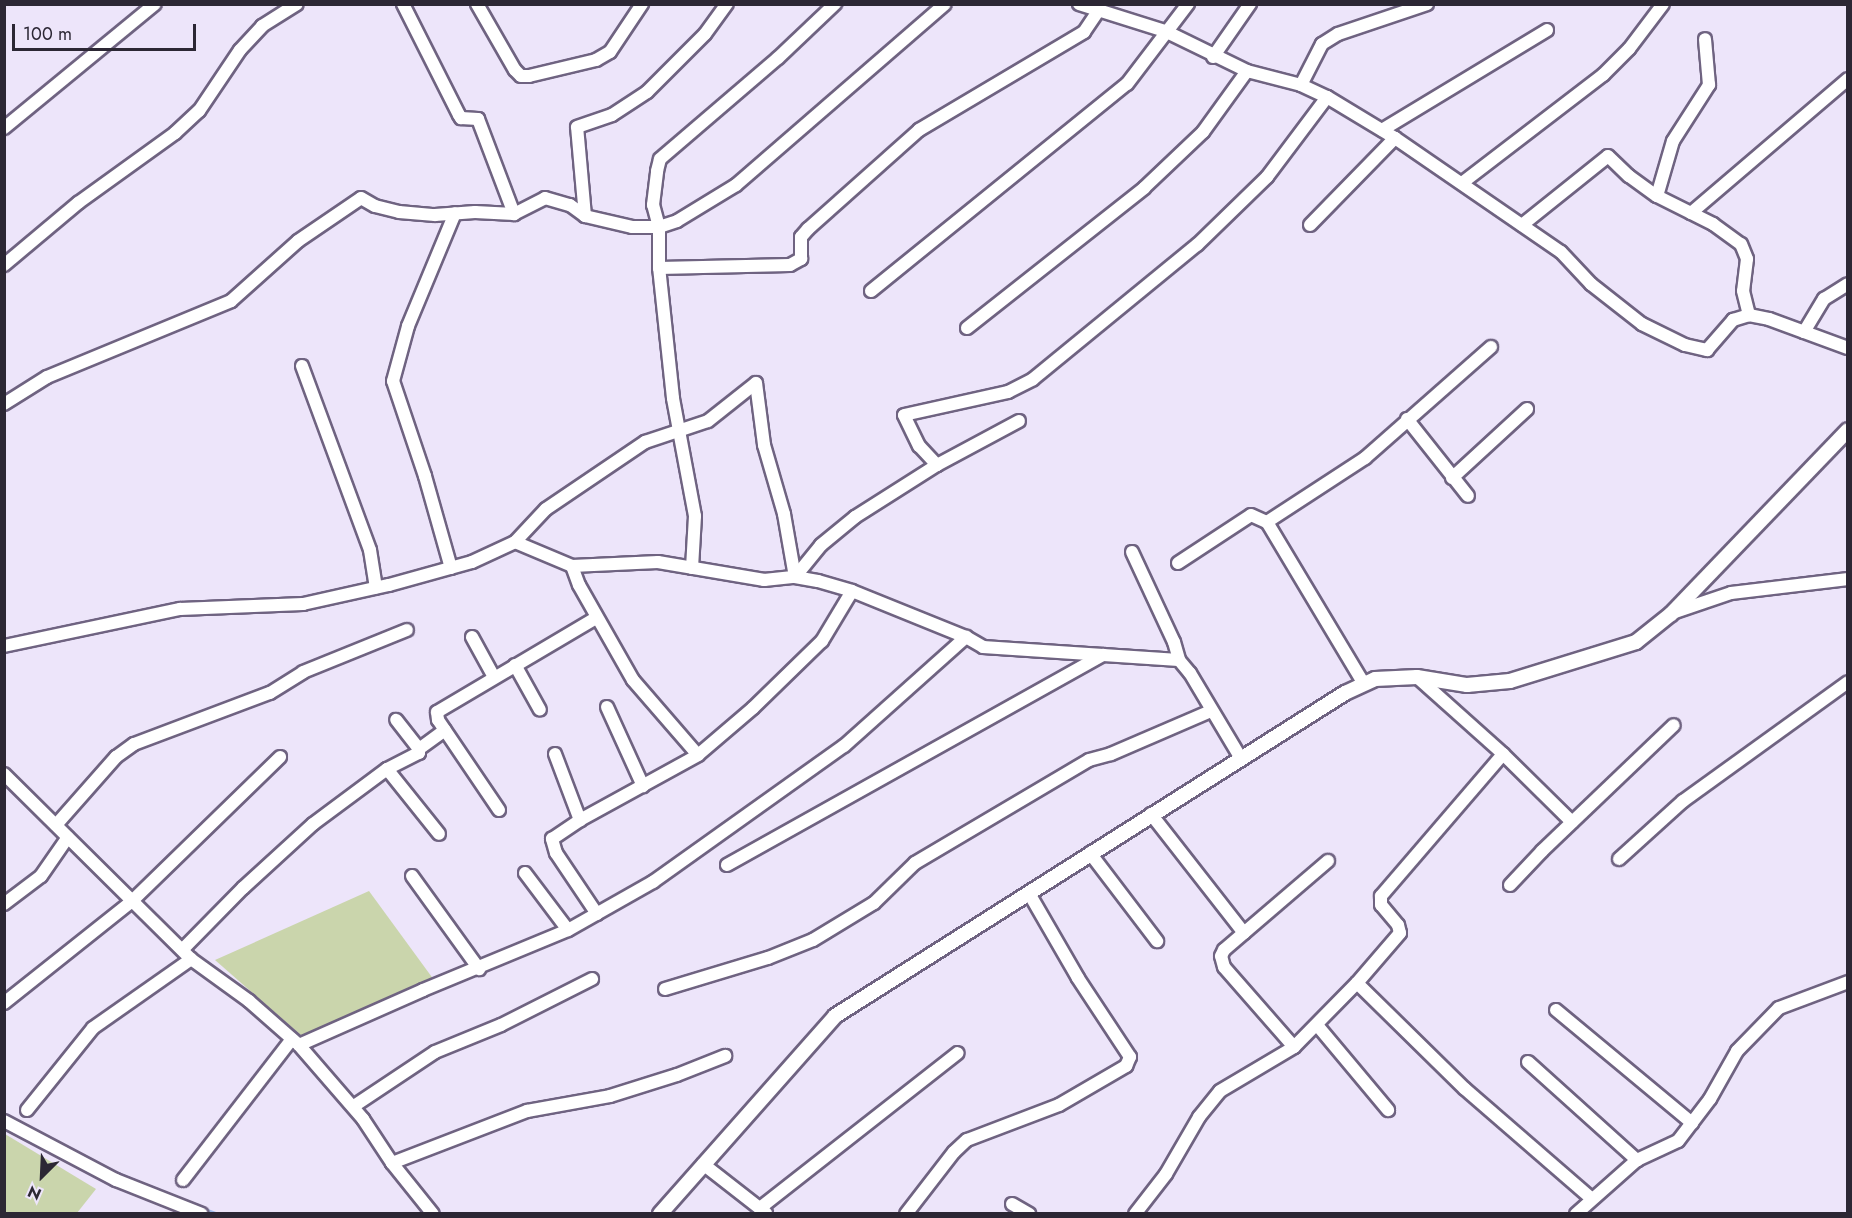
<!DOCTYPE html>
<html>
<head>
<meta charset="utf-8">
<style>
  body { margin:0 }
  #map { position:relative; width:1852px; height:1218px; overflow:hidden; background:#ede5fa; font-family:Jost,sans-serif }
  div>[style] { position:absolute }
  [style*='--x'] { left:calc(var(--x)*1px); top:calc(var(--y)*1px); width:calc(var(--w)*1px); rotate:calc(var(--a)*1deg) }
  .green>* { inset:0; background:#cad5ac }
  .stream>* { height:4px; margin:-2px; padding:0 2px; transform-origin:2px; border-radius:2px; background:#9ebaea }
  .roads { filter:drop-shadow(2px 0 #6f6381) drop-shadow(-2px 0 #6f6381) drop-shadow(0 2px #6f6381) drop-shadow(0 -2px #6f6381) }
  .minor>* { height:12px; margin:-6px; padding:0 6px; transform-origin:6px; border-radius:6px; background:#fff }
  .tertiary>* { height:14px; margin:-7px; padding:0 7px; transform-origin:7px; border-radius:7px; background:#fff }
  span { translate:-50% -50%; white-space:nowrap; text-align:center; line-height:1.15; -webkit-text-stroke:6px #ede5fa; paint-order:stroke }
  .frame { position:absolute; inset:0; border:6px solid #2c2734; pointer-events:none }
  .north { position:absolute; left:12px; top:1146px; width:60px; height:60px; -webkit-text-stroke:4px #ede5fa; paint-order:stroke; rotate:204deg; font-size:16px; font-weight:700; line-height:24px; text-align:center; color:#2c2734 }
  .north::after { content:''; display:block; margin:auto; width:21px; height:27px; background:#2c2734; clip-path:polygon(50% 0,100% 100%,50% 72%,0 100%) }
  .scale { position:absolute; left:12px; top:24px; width:184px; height:27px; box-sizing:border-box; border:3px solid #2c2734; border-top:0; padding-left:8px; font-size:18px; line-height:21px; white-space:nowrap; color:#2c2734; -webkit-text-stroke:4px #ede5fa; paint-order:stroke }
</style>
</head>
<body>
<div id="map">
  <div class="green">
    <i style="clip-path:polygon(369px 891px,434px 980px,304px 1038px,215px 960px)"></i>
    <i style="clip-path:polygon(5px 1134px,96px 1189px,77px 1213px,5px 1213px)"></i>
  </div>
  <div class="stream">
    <i style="--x:111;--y:1171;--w:50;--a:22.4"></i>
    <i style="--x:202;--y:1209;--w:15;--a:20"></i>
  </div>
  <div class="roads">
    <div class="minor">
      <i style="--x:403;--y:4;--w:124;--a:63.2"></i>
      <i style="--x:459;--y:115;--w:4;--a:56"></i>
      <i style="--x:461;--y:118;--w:17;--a:3"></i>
      <i style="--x:478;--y:119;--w:102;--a:69.2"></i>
      <i style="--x:477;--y:4;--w:76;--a:60.1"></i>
      <i style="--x:515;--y:70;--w:8;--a:45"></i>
      <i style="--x:521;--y:76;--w:8;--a:0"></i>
      <i style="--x:529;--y:76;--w:69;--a:-13.4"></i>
      <i style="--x:596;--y:60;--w:16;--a:-30"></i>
      <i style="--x:610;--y:52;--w:58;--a:-56.3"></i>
      <i style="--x:1079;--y:4;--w:90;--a:17.4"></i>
      <i style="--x:1165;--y:31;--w:91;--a:26"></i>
      <i style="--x:1247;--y:71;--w:56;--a:14.5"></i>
      <i style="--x:1301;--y:85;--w:29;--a:25"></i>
      <i style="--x:1327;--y:97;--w:79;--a:31.1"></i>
      <i style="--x:1395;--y:138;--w:201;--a:34.5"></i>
      <i style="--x:1561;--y:252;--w:44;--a:46.8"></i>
      <i style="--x:1591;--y:284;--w:65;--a:38.1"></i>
      <i style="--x:1642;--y:324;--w:48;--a:26"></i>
      <i style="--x:1685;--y:345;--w:23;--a:13"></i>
      <i style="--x:1707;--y:350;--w:40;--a:-49"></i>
      <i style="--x:1733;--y:320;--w:17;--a:-17"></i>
      <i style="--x:1749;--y:315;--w:20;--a:11"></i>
      <i style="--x:1769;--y:319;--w:84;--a:20.2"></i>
      <i style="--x:1213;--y:57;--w:65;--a:-55.1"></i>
      <i style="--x:1301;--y:85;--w:46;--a:-62.9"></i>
      <i style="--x:1322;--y:44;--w:19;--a:-32"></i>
      <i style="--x:1338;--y:34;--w:94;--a:-18.6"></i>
      <i style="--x:4;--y:128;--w:195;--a:-39.4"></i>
      <i style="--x:1382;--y:130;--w:193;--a:-31.2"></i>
      <i style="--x:1462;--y:183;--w:178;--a:-37.5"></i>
      <i style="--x:1603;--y:75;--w:37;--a:-45"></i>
      <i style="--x:1629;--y:49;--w:56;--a:-52.9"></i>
      <i style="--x:1657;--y:196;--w:57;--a:-73.8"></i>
      <i style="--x:1673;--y:141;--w:67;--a:-57.3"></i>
      <i style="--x:1709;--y:85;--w:46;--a:-95"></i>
      <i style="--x:1691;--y:213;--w:206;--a:-40.5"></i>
      <i style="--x:585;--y:216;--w:89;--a:-95.1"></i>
      <i style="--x:577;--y:127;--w:37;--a:-19"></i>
      <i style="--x:612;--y:115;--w:42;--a:-33.3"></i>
      <i style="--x:647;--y:92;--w:82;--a:-45"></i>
      <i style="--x:705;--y:34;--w:37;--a:-54"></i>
      <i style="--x:1310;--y:225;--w:122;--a:-45.7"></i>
      <i style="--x:1522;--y:225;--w:110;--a:-38.7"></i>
      <i style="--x:1608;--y:156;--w:29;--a:44"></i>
      <i style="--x:1629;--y:176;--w:34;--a:36"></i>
      <i style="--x:1657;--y:196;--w:63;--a:26.6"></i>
      <i style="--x:1713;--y:224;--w:34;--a:36"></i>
      <i style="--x:1741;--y:244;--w:16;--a:68"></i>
      <i style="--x:1747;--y:259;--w:32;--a:97"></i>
      <i style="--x:1743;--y:291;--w:25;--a:76"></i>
      <i style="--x:4;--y:265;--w:97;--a:-40"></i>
      <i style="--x:78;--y:203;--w:120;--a:-35.8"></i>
      <i style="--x:175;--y:133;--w:33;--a:-43"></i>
      <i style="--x:199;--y:111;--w:73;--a:-56.1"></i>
      <i style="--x:240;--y:50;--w:33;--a:-47"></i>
      <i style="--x:262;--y:26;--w:41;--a:-32.2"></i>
      <i style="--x:659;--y:268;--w:131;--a:-1.3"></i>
      <i style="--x:790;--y:265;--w:13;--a:-29"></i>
      <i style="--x:801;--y:259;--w:22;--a:-90"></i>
      <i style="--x:801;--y:237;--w:11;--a:-49"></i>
      <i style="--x:808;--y:229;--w:149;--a:-41.7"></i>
      <i style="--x:919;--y:130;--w:192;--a:-30.7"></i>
      <i style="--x:1084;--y:32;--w:27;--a:-56"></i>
      <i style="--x:871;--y:291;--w:329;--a:-39"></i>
      <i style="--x:1127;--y:84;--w:101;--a:-52.7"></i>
      <i style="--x:967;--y:328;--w:226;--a:-38.3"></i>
      <i style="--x:1144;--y:188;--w:81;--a:-43.5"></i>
      <i style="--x:1203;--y:132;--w:75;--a:-54.2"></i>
      <i style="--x:1804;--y:332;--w:39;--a:-59"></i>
      <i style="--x:1824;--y:299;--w:28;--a:-32"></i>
      <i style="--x:302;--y:366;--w:196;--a:69.7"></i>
      <i style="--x:370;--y:550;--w:38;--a:81"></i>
      <i style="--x:756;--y:383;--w:63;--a:82.6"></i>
      <i style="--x:764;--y:445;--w:72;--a:73.8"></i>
      <i style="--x:784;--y:514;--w:64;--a:80.1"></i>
      <i style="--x:4;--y:404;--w:51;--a:-32.1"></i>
      <i style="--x:47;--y:377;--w:199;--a:-22.4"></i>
      <i style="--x:231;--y:301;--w:90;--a:-41.8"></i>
      <i style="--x:298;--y:241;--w:76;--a:-34.3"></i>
      <i style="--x:361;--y:198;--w:16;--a:30"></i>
      <i style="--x:375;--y:206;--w:25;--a:14"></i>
      <i style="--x:399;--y:212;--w:36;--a:5"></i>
      <i style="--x:435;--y:215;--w:40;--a:-4.3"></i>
      <i style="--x:475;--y:212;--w:39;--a:3"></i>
      <i style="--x:514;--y:214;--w:35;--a:-27"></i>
      <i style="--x:545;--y:198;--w:26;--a:16"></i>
      <i style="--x:570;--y:205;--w:19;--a:36"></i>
      <i style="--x:585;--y:216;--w:48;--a:13.2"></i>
      <i style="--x:632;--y:227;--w:27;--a:0"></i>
      <i style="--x:659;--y:227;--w:19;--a:-18"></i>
      <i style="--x:677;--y:221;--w:69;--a:-31.4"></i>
      <i style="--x:736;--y:185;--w:276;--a:-40.9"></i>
      <i style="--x:1407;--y:419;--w:98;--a:51.6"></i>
      <i style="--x:937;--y:465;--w:26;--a:-133"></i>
      <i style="--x:919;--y:446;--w:34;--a:-116"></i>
      <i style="--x:904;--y:415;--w:107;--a:-12.5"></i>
      <i style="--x:1008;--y:392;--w:28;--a:-27"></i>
      <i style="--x:1033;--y:379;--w:212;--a:-39.3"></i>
      <i style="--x:1197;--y:245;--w:98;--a:-44.2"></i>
      <i style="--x:1267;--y:177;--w:100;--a:-53.1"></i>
      <i style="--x:1452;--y:478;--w:102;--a:-42.6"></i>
      <i style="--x:1267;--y:522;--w:117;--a:-33.1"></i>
      <i style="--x:1365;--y:458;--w:168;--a:-41.4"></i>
      <i style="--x:515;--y:542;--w:62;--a:22.8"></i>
      <i style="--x:572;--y:566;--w:86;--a:-2.7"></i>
      <i style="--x:658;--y:562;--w:108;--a:9.6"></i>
      <i style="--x:764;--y:580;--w:31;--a:-6"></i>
      <i style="--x:795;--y:577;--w:23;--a:10"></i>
      <i style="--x:818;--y:581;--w:35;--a:16"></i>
      <i style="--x:852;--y:591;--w:123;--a:22"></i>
      <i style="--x:966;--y:637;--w:20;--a:30"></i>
      <i style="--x:983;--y:647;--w:196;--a:3.8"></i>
      <i style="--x:1179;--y:660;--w:17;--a:50"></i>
      <i style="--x:1190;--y:673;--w:98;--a:59.2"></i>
      <i style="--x:1132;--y:552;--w:99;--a:65"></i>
      <i style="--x:1174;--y:642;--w:19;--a:74"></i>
      <i style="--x:1178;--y:563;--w:87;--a:-33.3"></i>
      <i style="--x:1251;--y:515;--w:17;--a:24"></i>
      <i style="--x:1267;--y:522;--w:189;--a:59.1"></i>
      <i style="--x:572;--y:566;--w:20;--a:70"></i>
      <i style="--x:579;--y:585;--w:109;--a:60.4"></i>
      <i style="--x:633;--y:680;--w:99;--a:49.1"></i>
      <i style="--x:451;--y:568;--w:96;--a:-105.8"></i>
      <i style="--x:425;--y:476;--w:100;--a:-108.6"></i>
      <i style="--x:393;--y:381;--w:57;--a:-74.7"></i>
      <i style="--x:408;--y:326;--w:122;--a:-67.4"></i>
      <i style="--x:692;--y:568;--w:52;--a:-86.7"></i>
      <i style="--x:695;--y:516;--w:120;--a:-100.6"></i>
      <i style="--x:673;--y:398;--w:131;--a:-96.1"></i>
      <i style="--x:659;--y:268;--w:41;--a:-90"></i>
      <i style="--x:659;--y:227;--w:23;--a:-105"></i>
      <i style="--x:653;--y:205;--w:34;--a:-83"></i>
      <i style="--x:657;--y:171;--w:12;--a:-76"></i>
      <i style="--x:660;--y:159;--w:155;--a:-40.6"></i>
      <i style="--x:778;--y:58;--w:79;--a:-43.5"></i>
      <i style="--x:795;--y:577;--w:41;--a:-50.9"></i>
      <i style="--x:821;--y:545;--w:44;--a:-39.5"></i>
      <i style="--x:855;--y:517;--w:97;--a:-32.4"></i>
      <i style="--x:937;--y:465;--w:93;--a:-28.2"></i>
      <i style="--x:1672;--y:613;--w:62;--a:-18.7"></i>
      <i style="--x:1731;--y:593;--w:118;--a:-6.8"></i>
      <i style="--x:472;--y:637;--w:46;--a:61.2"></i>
      <i style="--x:4;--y:646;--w:180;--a:-11.9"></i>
      <i style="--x:180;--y:609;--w:123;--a:-2.3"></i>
      <i style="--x:303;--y:604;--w:88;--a:-12.5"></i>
      <i style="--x:389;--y:585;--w:86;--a:-15.5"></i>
      <i style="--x:472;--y:562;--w:47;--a:-24.9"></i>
      <i style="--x:515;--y:542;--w:45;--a:-46.8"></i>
      <i style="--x:546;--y:509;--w:120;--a:-34.1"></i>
      <i style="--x:645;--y:442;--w:66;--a:-18.4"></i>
      <i style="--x:708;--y:421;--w:61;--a:-38.4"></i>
      <i style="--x:515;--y:665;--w:51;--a:60.9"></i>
      <i style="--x:1417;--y:677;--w:115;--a:41.8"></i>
      <i style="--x:1503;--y:754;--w:97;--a:44.6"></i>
      <i style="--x:607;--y:707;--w:87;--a:65.5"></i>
      <i style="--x:419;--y:749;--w:32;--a:-36"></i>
      <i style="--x:555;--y:754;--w:71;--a:69.3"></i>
      <i style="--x:387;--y:769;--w:83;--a:51.3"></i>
      <i style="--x:4;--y:774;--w:263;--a:44.7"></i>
      <i style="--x:191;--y:959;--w:72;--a:35.9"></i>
      <i style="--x:249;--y:1001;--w:67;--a:41.3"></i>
      <i style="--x:299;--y:1045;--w:98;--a:49.1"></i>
      <i style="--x:363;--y:1119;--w:53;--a:56.6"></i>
      <i style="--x:392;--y:1163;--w:65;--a:51.2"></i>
      <i style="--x:499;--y:810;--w:109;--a:-124.1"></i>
      <i style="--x:438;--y:720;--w:8;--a:-97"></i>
      <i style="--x:437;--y:712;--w:185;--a:-30.6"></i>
      <i style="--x:1151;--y:814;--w:151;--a:52"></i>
      <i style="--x:56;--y:825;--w:91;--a:-48.6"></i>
      <i style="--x:116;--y:757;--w:22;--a:-36"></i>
      <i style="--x:134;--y:744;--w:145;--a:-20.6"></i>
      <i style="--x:270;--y:693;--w:39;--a:-32"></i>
      <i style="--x:303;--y:672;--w:112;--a:-22"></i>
      <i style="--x:1090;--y:853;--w:111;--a:52.7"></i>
      <i style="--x:1619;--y:859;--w:86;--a:-42.2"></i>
      <i style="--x:1683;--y:801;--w:203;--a:-35.8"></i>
      <i style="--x:727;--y:865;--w:431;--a:-29.2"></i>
      <i style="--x:525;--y:873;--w:71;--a:53"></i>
      <i style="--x:412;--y:876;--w:115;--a:54.2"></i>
      <i style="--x:1510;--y:885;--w:47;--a:-46.7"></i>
      <i style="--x:1542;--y:851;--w:182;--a:-43.7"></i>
      <i style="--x:4;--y:904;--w:46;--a:-37.1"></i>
      <i style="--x:41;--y:876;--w:47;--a:-55.3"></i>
      <i style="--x:597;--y:914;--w:73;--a:-123.9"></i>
      <i style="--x:556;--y:853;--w:15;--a:-106"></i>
      <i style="--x:552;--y:839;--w:34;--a:-34"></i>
      <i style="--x:580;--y:820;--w:135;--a:-28.8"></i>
      <i style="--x:698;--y:755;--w:72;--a:-40.5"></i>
      <i style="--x:753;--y:708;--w:96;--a:-44.2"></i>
      <i style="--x:822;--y:641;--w:58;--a:-59"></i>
      <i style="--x:183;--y:949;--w:86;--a:-45.5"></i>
      <i style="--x:243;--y:888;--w:95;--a:-42.4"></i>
      <i style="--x:313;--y:824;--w:92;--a:-36.6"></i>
      <i style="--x:387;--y:769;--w:36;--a:-27"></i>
      <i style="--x:419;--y:753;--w:4;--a:-90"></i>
      <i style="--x:419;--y:749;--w:37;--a:-128"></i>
      <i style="--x:1357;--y:983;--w:151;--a:44.5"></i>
      <i style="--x:1465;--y:1089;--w:167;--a:40.9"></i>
      <i style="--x:665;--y:989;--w:108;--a:-16.8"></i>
      <i style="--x:768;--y:958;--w:48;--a:-21.8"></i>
      <i style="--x:813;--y:940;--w:71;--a:-31.2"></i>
      <i style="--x:874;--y:903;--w:57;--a:-44.3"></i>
      <i style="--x:915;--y:863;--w:202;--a:-30.6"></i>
      <i style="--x:1089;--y:760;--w:23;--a:-15"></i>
      <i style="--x:1111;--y:754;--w:109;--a:-23.3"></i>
      <i style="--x:4;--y:1003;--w:162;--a:-38.5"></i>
      <i style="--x:131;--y:902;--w:208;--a:-44.2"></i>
      <i style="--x:1556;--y:1010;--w:177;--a:39.7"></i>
      <i style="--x:1317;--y:1025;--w:111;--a:50.1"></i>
      <i style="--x:299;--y:1045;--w:136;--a:-23.9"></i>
      <i style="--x:423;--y:990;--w:157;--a:-22.5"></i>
      <i style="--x:568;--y:930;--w:98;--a:-29.5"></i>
      <i style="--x:653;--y:882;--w:234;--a:-35.5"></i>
      <i style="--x:844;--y:746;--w:164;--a:-41.8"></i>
      <i style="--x:1294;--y:1047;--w:106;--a:-131.2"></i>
      <i style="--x:1224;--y:967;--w:11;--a:-105"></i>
      <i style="--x:1221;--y:956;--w:7;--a:-63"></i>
      <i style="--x:1224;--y:950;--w:137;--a:-40.6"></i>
      <i style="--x:1528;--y:1062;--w:147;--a:42"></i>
      <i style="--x:354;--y:1106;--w:97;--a:-33.7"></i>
      <i style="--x:435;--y:1052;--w:71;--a:-22.2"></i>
      <i style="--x:501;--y:1025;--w:102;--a:-26.8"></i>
      <i style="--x:27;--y:1110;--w:105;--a:-51.2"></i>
      <i style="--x:93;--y:1028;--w:120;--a:-35.1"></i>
      <i style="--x:4;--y:1121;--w:127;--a:27.8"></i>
      <i style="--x:116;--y:1180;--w:92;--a:21.6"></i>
      <i style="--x:392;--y:1163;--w:145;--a:-21.1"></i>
      <i style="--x:527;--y:1111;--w:84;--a:-10.2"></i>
      <i style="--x:610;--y:1096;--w:70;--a:-17.4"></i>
      <i style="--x:677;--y:1075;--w:52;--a:-21.6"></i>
      <i style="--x:703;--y:1164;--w:80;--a:37.9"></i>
      <i style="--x:183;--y:1180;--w:178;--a:-52.3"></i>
      <i style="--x:1012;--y:1204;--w:20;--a:30"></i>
      <i style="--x:760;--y:1208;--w:251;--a:-38.1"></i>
      <i style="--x:906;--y:1214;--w:78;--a:-52.3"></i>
      <i style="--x:954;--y:1152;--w:18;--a:-43"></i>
      <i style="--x:967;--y:1140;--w:98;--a:-20.8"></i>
      <i style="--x:1059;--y:1105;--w:78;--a:-30.2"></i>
      <i style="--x:1126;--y:1066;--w:10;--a:-66"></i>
      <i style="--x:1130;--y:1057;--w:95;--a:-123.4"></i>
      <i style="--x:1078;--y:978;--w:98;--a:-120"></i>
      <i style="--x:1135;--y:1214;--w:51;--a:-52.2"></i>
      <i style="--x:1166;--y:1174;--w:66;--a:-59.9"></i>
      <i style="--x:1199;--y:1117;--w:33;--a:-51"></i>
      <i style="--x:1220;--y:1091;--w:86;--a:-30.7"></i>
      <i style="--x:1294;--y:1047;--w:90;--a:-45.5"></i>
      <i style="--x:1357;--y:983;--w:66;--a:-49.3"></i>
      <i style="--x:1400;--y:933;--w:8;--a:-104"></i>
      <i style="--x:1398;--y:925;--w:26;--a:-130"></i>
      <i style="--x:1381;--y:905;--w:9;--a:-90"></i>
      <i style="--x:1381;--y:896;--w:187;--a:-49.3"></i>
      <i style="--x:1576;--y:1214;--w:81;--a:-41.5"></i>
      <i style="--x:1637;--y:1160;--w:45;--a:-24.9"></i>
      <i style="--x:1678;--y:1141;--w:53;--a:-52.7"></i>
      <i style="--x:1710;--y:1099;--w:55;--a:-60.6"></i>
      <i style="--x:1737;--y:1051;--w:60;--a:-45.7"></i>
      <i style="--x:1779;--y:1008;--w:74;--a:-20.6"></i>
    </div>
    <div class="tertiary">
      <i style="--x:660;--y:1214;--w:264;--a:-48.5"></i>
      <i style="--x:835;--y:1016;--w:604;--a:-32.35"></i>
      <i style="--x:1345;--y:693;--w:33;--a:-25"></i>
      <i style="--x:1375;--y:679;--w:42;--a:-2.7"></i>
      <i style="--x:1417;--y:677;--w:51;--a:9.1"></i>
      <i style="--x:1467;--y:685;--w:43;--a:-5.3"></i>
      <i style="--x:1510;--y:681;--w:132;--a:-17.2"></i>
      <i style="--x:1636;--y:642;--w:45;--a:-38.7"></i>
      <i style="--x:1671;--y:614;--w:255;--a:-46.1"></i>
    </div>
  </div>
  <div class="frame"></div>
  <div class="north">N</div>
  <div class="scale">100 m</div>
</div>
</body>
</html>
